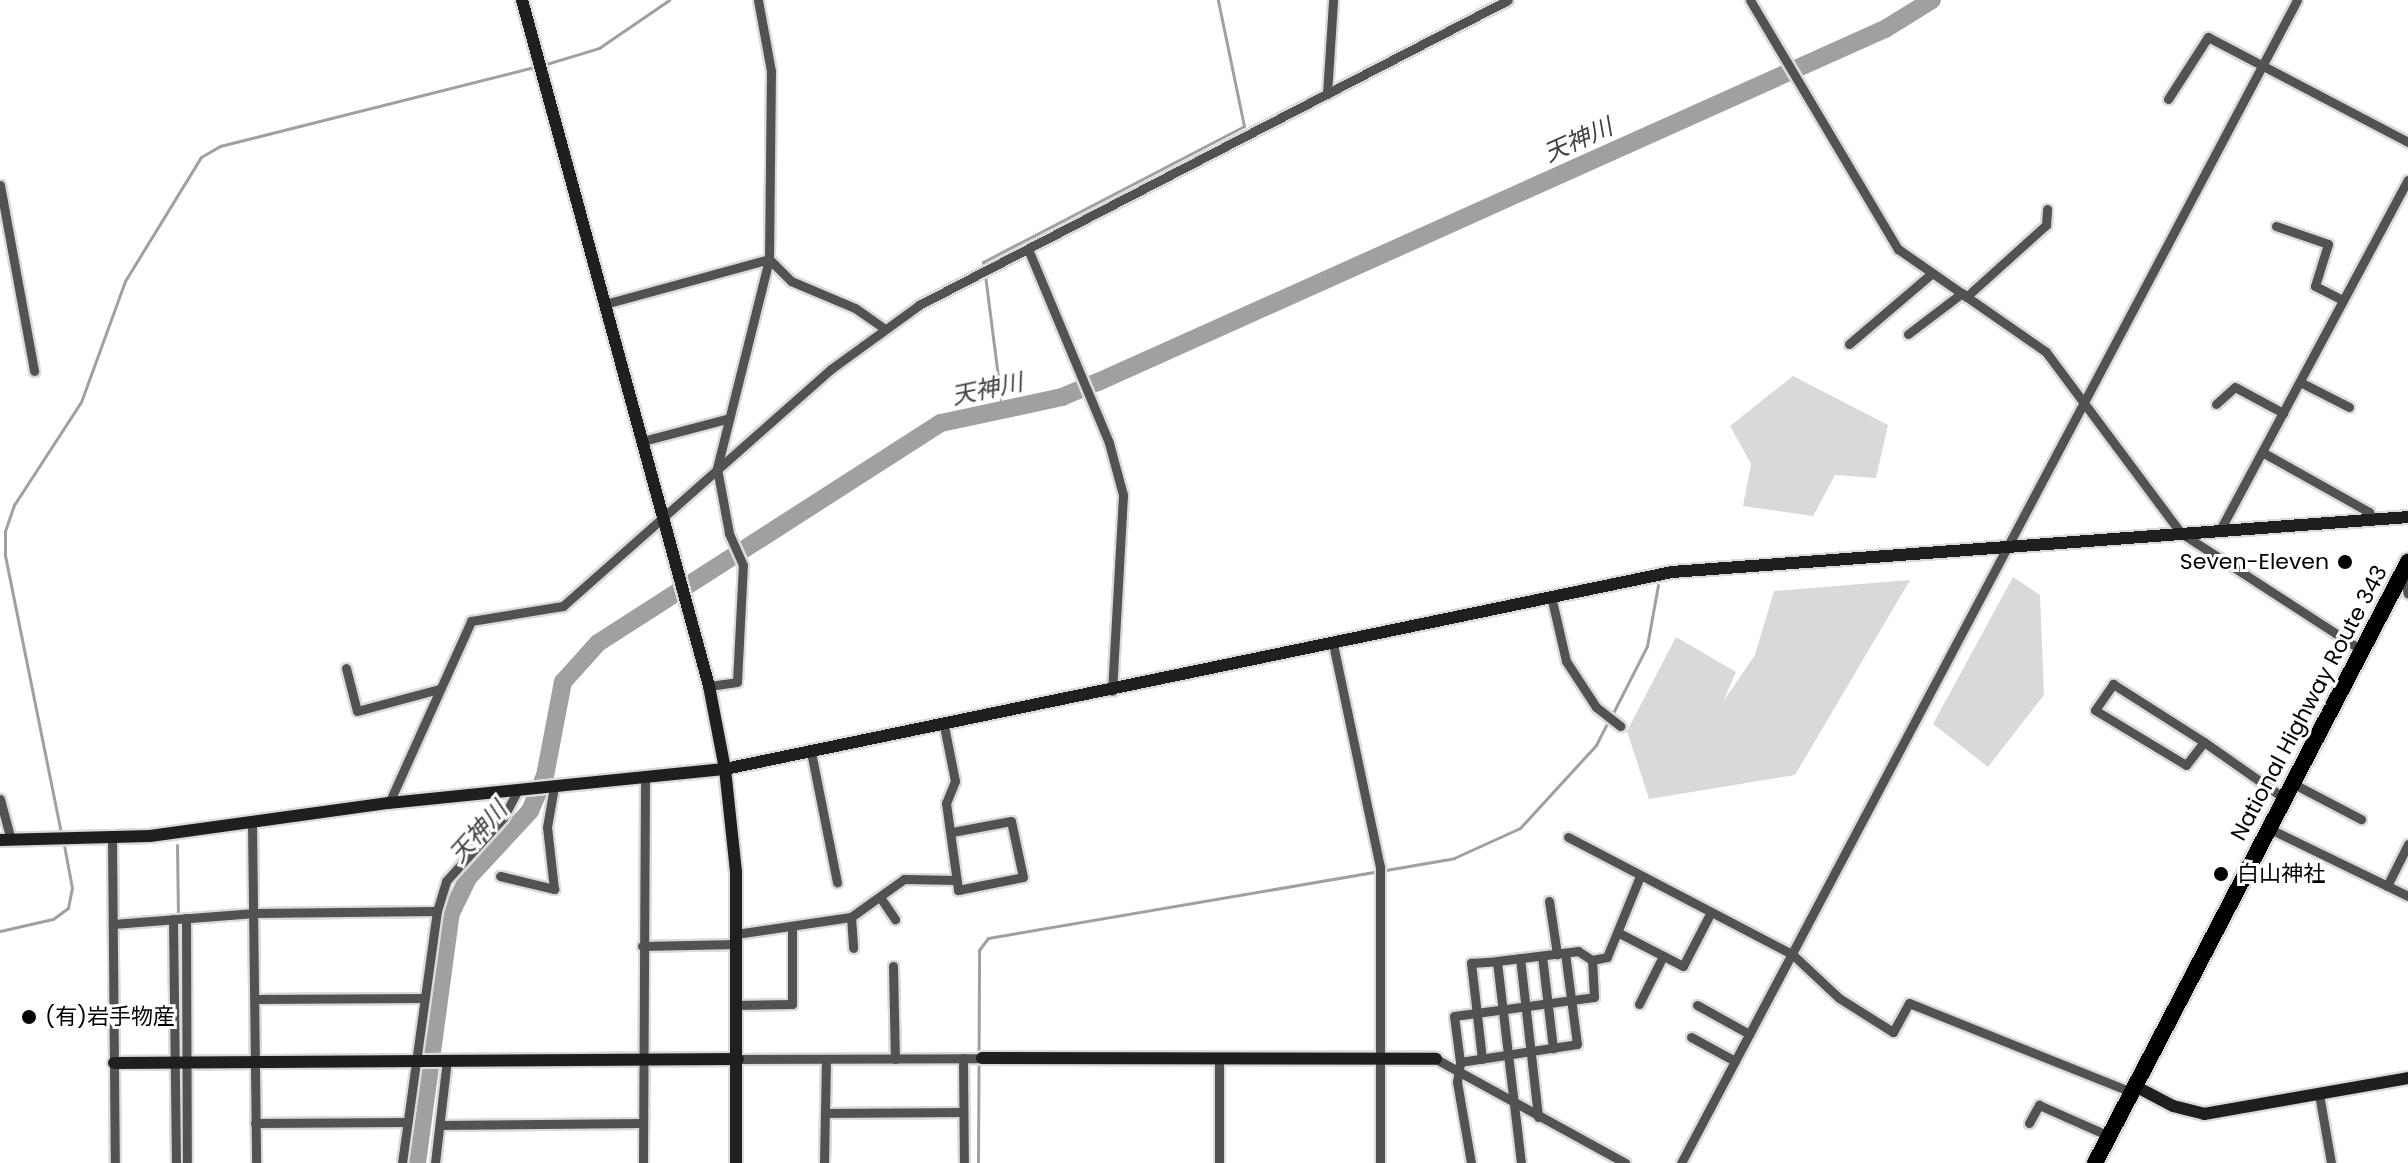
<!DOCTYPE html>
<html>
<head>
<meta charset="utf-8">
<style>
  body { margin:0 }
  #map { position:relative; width:2408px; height:1163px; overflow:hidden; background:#fff; font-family:Poppins,"Noto Sans JP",sans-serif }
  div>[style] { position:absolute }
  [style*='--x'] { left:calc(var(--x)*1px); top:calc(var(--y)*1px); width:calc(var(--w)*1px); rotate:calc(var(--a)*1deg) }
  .green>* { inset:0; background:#d9d9d9 }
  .stream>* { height:3px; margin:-1.5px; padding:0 1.5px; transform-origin:1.5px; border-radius:1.5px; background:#a0a0a0 }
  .river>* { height:18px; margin:-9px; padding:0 9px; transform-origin:9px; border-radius:9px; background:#a0a0a0 }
  .roads { filter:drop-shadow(2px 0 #dbdbdb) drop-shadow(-2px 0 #dbdbdb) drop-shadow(0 2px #dbdbdb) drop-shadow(0 -2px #dbdbdb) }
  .street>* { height:9px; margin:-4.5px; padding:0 4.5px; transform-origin:4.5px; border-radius:4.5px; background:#525252 }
  .secondary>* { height:12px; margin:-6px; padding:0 6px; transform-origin:6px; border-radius:6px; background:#1f1f1f }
  .highway>* { height:16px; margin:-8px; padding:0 8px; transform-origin:8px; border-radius:8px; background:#000 }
  .dots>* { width:22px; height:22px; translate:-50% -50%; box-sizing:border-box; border:4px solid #fff; border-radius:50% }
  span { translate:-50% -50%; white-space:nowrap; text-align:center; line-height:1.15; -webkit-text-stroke:6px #fff; paint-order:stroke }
  .poi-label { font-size:22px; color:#000 }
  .right { translate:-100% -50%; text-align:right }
  .left { translate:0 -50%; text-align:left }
  .street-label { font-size:22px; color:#000 }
  .water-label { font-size:24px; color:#414141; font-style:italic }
</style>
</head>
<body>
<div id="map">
  <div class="green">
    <i style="clip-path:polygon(1793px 376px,1888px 425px,1876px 478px,1835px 475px,1813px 516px,1743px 506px,1751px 464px,1730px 426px)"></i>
    <i style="clip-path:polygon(2013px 577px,2040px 595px,2044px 695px,1988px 767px,1933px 724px)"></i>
    <i style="clip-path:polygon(1910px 580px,1795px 775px,1649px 799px,1627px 731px,1676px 637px,1736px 672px,1723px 702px,1755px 655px,1774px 591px)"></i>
  </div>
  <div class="stream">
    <i style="--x:543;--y:65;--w:59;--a:-16.9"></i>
    <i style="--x:599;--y:48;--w:85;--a:-34.4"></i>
    <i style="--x:984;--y:267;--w:5;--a:-101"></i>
    <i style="--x:983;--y:262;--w:294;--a:-27.5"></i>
    <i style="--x:1244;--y:126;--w:129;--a:-101.7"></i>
    <i style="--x:985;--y:275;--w:134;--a:82.7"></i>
    <i style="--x:1612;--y:715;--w:77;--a:-63.1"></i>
    <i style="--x:1647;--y:646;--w:62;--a:-79.8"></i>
    <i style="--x:61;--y:833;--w:283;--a:-101.4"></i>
    <i style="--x:5;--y:556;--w:25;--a:-90"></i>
    <i style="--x:5;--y:531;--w:28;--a:-71"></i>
    <i style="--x:14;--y:505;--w:123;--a:-57"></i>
    <i style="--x:81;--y:402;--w:129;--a:-70"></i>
    <i style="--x:125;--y:281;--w:145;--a:-58.5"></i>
    <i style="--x:201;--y:157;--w:22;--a:-30"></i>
    <i style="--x:220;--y:146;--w:325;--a:-14.1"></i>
    <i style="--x:177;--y:845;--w:212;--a:89.2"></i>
    <i style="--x:0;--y:931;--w:54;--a:-12.8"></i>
    <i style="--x:53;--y:919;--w:19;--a:-36"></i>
    <i style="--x:68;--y:908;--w:20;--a:-79"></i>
    <i style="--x:72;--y:888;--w:49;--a:-100.6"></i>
    <i style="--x:180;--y:1065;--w:98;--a:88.8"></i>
    <i style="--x:978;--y:1163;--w:213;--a:-89.7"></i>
    <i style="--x:979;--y:950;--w:15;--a:-53"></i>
    <i style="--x:988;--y:938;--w:473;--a:-9.7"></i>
    <i style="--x:1454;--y:858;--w:72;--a:-24.4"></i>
    <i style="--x:1520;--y:828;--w:113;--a:-47.5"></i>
    <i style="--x:1596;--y:745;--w:27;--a:-63"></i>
  </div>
  <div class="river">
    <i style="--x:417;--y:1163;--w:252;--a:-82.3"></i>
    <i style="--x:451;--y:913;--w:39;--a:-64"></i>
    <i style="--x:468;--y:878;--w:91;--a:-47.2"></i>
    <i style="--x:530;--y:811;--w:38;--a:-67"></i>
    <i style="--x:545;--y:776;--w:96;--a:-79.2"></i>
    <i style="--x:563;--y:682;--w:52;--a:-48.1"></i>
    <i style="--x:598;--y:643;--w:407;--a:-32.7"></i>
    <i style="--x:941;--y:423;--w:124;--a:-12.1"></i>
    <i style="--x:1062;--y:397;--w:39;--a:-23"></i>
    <i style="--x:1098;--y:382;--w:863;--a:-24.16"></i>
    <i style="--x:1885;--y:29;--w:55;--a:-31.7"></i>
  </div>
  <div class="roads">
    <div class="street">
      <i style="--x:1750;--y:0;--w:290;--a:59.3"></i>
      <i style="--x:1898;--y:249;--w:180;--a:34.8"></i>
      <i style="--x:2046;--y:352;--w:226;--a:53.3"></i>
      <i style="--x:2181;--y:533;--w:215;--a:33"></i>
      <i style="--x:1327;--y:94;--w:94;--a:-86.3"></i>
      <i style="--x:2168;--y:99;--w:74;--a:-57.2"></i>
      <i style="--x:2208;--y:37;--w:226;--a:27.7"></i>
      <i style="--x:0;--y:185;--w:189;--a:79.6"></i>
      <i style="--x:2276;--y:226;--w:55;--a:19.1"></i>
      <i style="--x:2328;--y:244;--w:44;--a:107.2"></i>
      <i style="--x:2315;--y:286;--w:31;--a:27"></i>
      <i style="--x:1028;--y:249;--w:210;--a:67.3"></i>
      <i style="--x:1109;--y:443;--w:54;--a:74.9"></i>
      <i style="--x:1123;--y:495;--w:196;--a:93.2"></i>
      <i style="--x:769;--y:259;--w:31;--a:45"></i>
      <i style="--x:791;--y:281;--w:69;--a:22.9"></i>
      <i style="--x:855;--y:308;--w:33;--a:35"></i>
      <i style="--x:1966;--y:297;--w:108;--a:-42"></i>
      <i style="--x:2046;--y:225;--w:16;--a:-86"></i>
      <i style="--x:605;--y:304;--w:170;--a:-15.3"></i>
      <i style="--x:1908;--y:334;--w:68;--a:-37.2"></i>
      <i style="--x:1849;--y:344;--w:109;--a:-40.5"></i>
      <i style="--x:2300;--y:382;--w:55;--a:27"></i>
      <i style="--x:2216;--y:404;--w:25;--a:-42"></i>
      <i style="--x:2235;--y:387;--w:55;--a:28.4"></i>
      <i style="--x:643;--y:441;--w:86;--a:-14.8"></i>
      <i style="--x:2262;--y:452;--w:123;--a:29.3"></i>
      <i style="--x:2369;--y:512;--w:8;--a:67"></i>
      <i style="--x:2220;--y:530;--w:397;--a:-61.8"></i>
      <i style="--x:2404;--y:574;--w:20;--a:79"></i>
      <i style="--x:1551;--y:596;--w:67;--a:77"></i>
      <i style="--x:1566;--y:661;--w:55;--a:56.9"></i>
      <i style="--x:1596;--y:707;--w:31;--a:38"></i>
      <i style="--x:1333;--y:644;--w:228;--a:78.1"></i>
      <i style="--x:1380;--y:867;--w:296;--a:90"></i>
      <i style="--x:346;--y:668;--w:44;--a:75.7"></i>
      <i style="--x:357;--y:711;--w:85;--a:-15"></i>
      <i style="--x:709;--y:686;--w:28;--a:-8"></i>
      <i style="--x:737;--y:682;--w:117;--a:-87.1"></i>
      <i style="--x:743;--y:565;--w:35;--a:-114"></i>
      <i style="--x:729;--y:533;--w:66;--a:-100.5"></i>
      <i style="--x:717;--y:468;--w:215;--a:-76"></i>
      <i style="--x:769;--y:259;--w:188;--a:-89.4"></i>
      <i style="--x:771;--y:71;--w:72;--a:-100.4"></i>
      <i style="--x:944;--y:726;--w:56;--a:78.7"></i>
      <i style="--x:955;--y:781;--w:24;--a:112"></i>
      <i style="--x:946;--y:803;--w:88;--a:82.1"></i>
      <i style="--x:958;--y:890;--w:66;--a:-11.3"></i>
      <i style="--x:1023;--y:877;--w:57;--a:-102.1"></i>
      <i style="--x:1011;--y:821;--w:60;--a:169.4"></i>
      <i style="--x:2204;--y:742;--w:29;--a:128"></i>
      <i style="--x:2186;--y:765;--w:106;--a:-148.9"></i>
      <i style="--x:2095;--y:710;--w:32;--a:-55"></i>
      <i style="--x:2113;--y:684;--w:108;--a:32.5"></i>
      <i style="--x:2204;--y:742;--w:98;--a:35"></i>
      <i style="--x:811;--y:752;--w:133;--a:78.7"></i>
      <i style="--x:2292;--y:783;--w:78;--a:27.6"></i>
      <i style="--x:0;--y:799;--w:42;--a:75"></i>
      <i style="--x:389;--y:803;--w:200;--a:-65.7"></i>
      <i style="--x:471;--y:621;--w:93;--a:-9.3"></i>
      <i style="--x:563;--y:606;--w:358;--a:-41.5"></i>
      <i style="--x:831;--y:369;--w:109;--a:-36"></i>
      <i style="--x:919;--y:305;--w:663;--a:-27.38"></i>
      <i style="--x:252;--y:823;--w:340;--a:89.3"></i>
      <i style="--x:2268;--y:828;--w:156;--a:25.9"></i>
      <i style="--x:1568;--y:837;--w:253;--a:27.6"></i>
      <i style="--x:1792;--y:954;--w:64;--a:43.1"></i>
      <i style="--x:1839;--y:998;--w:64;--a:32.2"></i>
      <i style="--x:1893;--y:1032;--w:33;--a:-61"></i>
      <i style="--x:1909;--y:1003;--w:240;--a:21.8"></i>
      <i style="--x:112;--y:838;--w:325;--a:89.5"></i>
      <i style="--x:500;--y:876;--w:56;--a:13.5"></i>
      <i style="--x:554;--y:889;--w:62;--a:-96.4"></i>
      <i style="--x:547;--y:827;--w:41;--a:-80.1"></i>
      <i style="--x:2387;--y:886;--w:47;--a:-63.4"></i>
      <i style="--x:880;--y:897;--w:27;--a:56"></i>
      <i style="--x:1549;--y:901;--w:54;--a:81.4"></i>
      <i style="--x:851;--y:917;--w:31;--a:86"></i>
      <i style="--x:186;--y:918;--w:245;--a:89.8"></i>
      <i style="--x:173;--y:919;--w:244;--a:89.3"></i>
      <i style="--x:113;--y:924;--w:142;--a:-4.4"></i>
      <i style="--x:255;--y:913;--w:182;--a:-0.6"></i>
      <i style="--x:1619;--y:933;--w:72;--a:27.3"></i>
      <i style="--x:1683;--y:966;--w:59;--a:-62.6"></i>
      <i style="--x:736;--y:934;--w:116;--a:-8.4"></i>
      <i style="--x:851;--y:917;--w:65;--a:-35.6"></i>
      <i style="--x:904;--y:879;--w:52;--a:1.1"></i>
      <i style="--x:642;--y:946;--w:94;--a:-1.2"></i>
      <i style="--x:1542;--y:956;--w:93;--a:83.2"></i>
      <i style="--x:1520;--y:958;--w:160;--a:83.5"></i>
      <i style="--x:893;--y:966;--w:93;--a:88.8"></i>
      <i style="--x:256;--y:999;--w:168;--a:-0.3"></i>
      <i style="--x:1639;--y:1004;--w:54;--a:-63.4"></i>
      <i style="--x:737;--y:1005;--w:55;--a:-1"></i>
      <i style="--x:792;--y:1004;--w:76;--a:-90"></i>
      <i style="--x:1697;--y:1005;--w:60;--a:29.1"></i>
      <i style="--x:1691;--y:1037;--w:50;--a:28.6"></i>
      <i style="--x:963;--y:1058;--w:105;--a:89.5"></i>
      <i style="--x:1219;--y:1058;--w:105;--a:90"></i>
      <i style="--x:738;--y:1059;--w:244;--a:-0.2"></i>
      <i style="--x:1436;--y:1059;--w:216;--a:28.8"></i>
      <i style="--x:1482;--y:1059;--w:97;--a:-96.5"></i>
      <i style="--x:1471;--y:963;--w:26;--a:-4"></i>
      <i style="--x:1460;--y:1062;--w:46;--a:-97.4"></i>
      <i style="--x:1454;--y:1016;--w:141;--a:-7.7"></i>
      <i style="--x:1594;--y:997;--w:37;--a:-93"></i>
      <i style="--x:2319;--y:1094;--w:70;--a:80.1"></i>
      <i style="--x:825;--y:1113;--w:138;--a:-0.4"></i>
      <i style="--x:255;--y:1123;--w:152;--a:-0.4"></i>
      <i style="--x:2029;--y:1123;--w:21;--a:-61"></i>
      <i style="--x:2039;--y:1105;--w:77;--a:23.9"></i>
      <i style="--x:440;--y:1125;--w:202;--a:-0.6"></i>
      <i style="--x:402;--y:1163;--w:254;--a:-82.1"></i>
      <i style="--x:437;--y:911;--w:31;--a:-73"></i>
      <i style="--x:446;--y:881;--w:85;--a:-47.9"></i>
      <i style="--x:503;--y:818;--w:32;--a:-62"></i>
      <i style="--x:435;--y:1163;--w:104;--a:-83.4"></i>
      <i style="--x:643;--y:1163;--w:386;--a:-89.7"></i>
      <i style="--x:824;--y:1163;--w:104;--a:-88.9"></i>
      <i style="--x:1471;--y:1163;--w:82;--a:-99.8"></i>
      <i style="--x:1457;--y:1082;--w:20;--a:-81"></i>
      <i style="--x:1460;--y:1062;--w:118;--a:-8.7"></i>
      <i style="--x:1577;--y:1044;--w:92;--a:-97.5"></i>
      <i style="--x:1521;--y:1163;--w:203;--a:-96.8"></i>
      <i style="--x:1497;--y:961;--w:82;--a:-7"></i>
      <i style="--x:1578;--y:951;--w:17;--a:33"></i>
      <i style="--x:1592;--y:960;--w:15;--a:-11"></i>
      <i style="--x:1607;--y:957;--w:87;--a:-67.8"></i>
      <i style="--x:1681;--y:1163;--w:1316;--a:-62.09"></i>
    </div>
    <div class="secondary">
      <i style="--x:522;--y:0;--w:711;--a:74.75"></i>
      <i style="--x:709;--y:686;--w:85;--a:79.1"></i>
      <i style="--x:725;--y:769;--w:104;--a:83.9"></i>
      <i style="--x:736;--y:872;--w:291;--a:90"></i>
      <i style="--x:0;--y:840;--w:150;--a:-1.5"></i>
      <i style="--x:150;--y:836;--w:241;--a:-7.9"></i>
      <i style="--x:389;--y:803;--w:338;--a:-5.8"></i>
      <i style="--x:725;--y:769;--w:967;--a:-11.75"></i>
      <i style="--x:1672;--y:572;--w:738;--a:-4.27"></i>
      <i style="--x:982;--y:1058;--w:454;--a:0.1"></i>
      <i style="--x:114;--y:1063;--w:624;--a:-0.37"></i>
      <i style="--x:2135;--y:1086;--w:43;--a:27.8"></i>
      <i style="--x:2173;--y:1106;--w:32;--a:14"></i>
      <i style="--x:2204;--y:1114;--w:207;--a:-10"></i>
    </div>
    <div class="highway">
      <i style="--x:2095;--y:1163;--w:678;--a:-62.49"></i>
    </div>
  </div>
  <div class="dots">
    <i style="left:2345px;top:562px;background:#000"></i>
    <i style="left:2221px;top:874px;background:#000"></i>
    <i style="left:29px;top:1017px;background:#000"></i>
  </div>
  <div class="poi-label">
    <span class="right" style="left:2329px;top:562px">Seven-Eleven</span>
    <span class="left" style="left:2237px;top:874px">白山神社</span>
    <span class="left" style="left:45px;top:1017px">(有)岩手物産</span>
  </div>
  <div class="street-label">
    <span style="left:2309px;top:703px;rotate:-62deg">National Highway Route 343</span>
  </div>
  <div class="water-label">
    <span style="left:1578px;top:140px;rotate:-24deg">天神川</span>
    <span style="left:987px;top:389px;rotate:-12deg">天神川</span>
    <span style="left:478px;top:832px;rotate:-48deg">天神川</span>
  </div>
</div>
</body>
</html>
